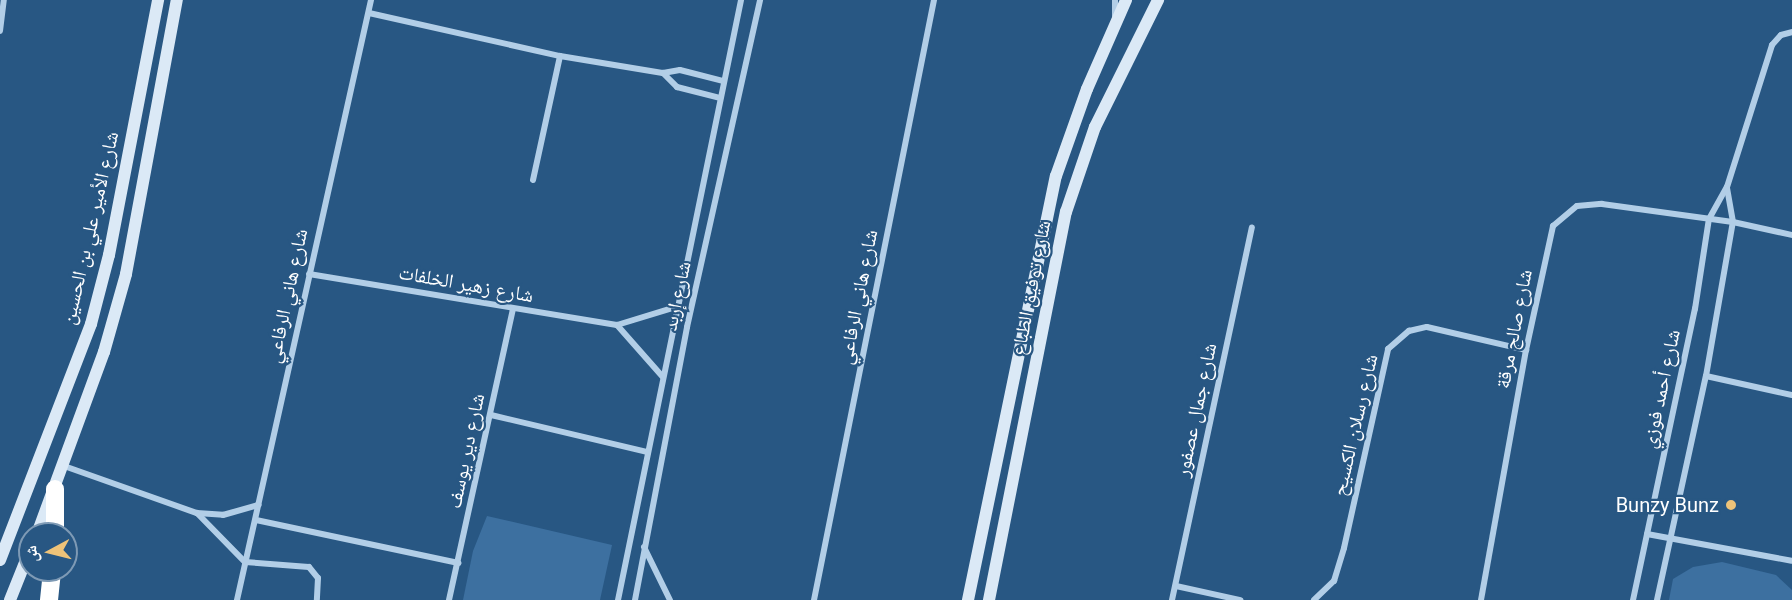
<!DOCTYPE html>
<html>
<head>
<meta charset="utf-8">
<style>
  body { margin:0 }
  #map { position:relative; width:1792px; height:600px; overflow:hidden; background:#285783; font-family:Roboto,"Noto Naskh Arabic",sans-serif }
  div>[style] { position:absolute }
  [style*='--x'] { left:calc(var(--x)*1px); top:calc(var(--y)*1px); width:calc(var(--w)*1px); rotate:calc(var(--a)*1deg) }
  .green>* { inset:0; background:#3d70a0 }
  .street>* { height:6px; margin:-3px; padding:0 3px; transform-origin:3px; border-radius:3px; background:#b2cee7 }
  .secondary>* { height:12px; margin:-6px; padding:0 6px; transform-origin:6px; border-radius:6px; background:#dbe9f6 }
  .highway>* { height:18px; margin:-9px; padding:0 9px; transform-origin:9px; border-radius:9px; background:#fff }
  .dots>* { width:16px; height:16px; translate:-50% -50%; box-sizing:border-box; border:3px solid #285783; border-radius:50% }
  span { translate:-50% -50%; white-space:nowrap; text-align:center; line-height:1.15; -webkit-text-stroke:4.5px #285783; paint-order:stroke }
  .street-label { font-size:20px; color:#fff }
  .poi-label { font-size:20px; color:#fff }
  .right { translate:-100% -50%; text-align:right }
  .north { position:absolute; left:18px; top:522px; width:60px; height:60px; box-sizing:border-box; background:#285783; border:2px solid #7e9ab5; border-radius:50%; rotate:263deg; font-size:16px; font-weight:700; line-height:24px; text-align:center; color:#fff }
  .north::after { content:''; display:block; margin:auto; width:21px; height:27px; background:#eec379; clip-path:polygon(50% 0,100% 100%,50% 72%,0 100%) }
</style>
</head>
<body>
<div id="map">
  <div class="green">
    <i style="clip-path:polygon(487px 516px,612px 545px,600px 600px,463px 600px,473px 551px)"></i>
    <i style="clip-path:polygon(1722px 562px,1776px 575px,1792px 590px,1792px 600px,1669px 600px,1673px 579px,1693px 567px)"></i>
  </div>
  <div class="street">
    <i style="--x:1115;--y:0;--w:16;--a:90"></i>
    <i style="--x:369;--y:13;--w:196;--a:12.7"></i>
    <i style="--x:560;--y:56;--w:104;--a:9.4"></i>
    <i style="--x:663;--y:73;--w:17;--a:-10"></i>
    <i style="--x:680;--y:70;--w:44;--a:14.3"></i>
    <i style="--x:0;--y:31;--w:31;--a:-83"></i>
    <i style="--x:663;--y:73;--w:20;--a:45"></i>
    <i style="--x:677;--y:87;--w:44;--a:14.3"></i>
    <i style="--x:533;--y:180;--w:127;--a:-77.7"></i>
    <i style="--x:309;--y:274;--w:312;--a:9.4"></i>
    <i style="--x:617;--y:325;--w:62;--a:-17"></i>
    <i style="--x:617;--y:325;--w:68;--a:48.6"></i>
    <i style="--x:1706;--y:376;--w:88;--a:12.5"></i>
    <i style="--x:491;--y:415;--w:160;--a:13.3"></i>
    <i style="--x:64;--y:466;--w:141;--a:19.5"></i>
    <i style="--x:197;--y:513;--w:26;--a:4"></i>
    <i style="--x:223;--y:515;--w:37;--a:-16"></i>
    <i style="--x:197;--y:513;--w:69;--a:45.6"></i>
    <i style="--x:245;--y:562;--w:64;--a:4.5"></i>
    <i style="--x:309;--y:567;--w:14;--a:51"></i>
    <i style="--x:318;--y:578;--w:22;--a:93"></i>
    <i style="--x:256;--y:520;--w:207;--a:12"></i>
    <i style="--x:1647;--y:534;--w:147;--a:10.5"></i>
    <i style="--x:644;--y:547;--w:59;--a:63.9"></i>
    <i style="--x:1176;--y:586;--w:66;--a:12.3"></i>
    <i style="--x:237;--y:600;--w:615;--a:-77.41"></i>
    <i style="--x:449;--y:600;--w:298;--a:-77.6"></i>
    <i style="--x:618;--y:600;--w:612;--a:-78.41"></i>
    <i style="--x:635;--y:600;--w:278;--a:-79.2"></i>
    <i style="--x:687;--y:327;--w:335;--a:-77.4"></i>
    <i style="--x:814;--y:600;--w:612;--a:-78.69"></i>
    <i style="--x:1172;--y:600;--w:381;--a:-77.9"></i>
    <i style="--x:1314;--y:600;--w:28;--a:-44"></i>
    <i style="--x:1334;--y:581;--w:34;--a:-73"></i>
    <i style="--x:1344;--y:548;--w:204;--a:-77.5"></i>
    <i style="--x:1388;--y:349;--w:28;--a:-41"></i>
    <i style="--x:1409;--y:331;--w:18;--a:-13"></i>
    <i style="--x:1427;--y:327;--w:102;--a:13.1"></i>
    <i style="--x:1481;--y:600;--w:254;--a:-79.8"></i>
    <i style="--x:1526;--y:350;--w:127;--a:-77.7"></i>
    <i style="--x:1553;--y:226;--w:31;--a:-40"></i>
    <i style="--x:1577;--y:206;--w:25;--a:-5"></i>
    <i style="--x:1602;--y:204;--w:132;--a:7.8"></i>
    <i style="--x:1733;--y:222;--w:60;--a:12.4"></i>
    <i style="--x:1633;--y:600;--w:298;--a:-78"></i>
    <i style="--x:1695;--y:309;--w:91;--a:-81.2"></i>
    <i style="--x:1709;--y:219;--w:37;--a:-61"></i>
    <i style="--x:1727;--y:187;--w:149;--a:-72.4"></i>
    <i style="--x:1772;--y:45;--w:13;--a:-48"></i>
    <i style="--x:1781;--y:35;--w:11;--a:-15"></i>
    <i style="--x:1657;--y:600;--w:229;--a:-77.7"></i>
    <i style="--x:1706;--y:376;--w:156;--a:-80.1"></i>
    <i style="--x:1733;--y:222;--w:35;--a:-100"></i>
  </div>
  <div class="secondary">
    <i style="--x:37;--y:534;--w:194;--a:-69.8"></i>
    <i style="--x:104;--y:352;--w:81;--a:-74.2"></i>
    <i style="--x:126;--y:274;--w:279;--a:-79.5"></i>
    <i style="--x:0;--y:560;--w:253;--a:-68.9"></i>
    <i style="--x:91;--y:324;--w:71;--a:-75.4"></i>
    <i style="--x:109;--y:255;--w:260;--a:-79.1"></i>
    <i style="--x:10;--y:600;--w:54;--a:-68.2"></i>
    <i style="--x:968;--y:600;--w:433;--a:-78.3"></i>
    <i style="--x:1056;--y:176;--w:92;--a:-70.4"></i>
    <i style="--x:1087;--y:89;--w:97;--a:-66.3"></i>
    <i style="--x:989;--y:600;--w:396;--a:-78.8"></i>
    <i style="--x:1066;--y:212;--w:90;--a:-71.2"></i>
    <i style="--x:1095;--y:127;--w:142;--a:-63.6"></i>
  </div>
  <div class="highway">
    <i style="--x:55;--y:534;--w:45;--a:-90"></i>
    <i style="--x:49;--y:600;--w:30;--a:-84"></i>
  </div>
  <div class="dots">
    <i style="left:1731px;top:505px;background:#eec379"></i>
  </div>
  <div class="street-label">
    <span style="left:90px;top:228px;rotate:-77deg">شارع الأمير علي بن الحسين</span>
    <span style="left:466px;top:284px;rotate:10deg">شارع زهير الخلفات</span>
    <span style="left:1031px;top:288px;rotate:-79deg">شارع توفيق الطباع</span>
    <span style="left:287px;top:296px;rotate:-78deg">شارع هاني الرفاعي</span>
    <span style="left:677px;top:296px;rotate:-78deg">شارع إربد</span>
    <span style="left:858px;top:297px;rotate:-79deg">شارع هاني الرفاعي</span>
    <span style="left:1514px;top:329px;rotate:-79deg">شارع صالح مرقة</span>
    <span style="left:1661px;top:389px;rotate:-78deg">شارع أحمد فوزي</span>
    <span style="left:1196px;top:410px;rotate:-78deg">شارع جمال عصفور</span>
    <span style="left:1355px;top:425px;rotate:-77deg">شارع رسلان الكسيح</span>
    <span style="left:466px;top:451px;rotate:-78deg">شارع دير يوسف</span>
  </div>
  <div class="poi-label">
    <span class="right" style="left:1719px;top:505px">Bunzy Bunz</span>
  </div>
  <div class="north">ش</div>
</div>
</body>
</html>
